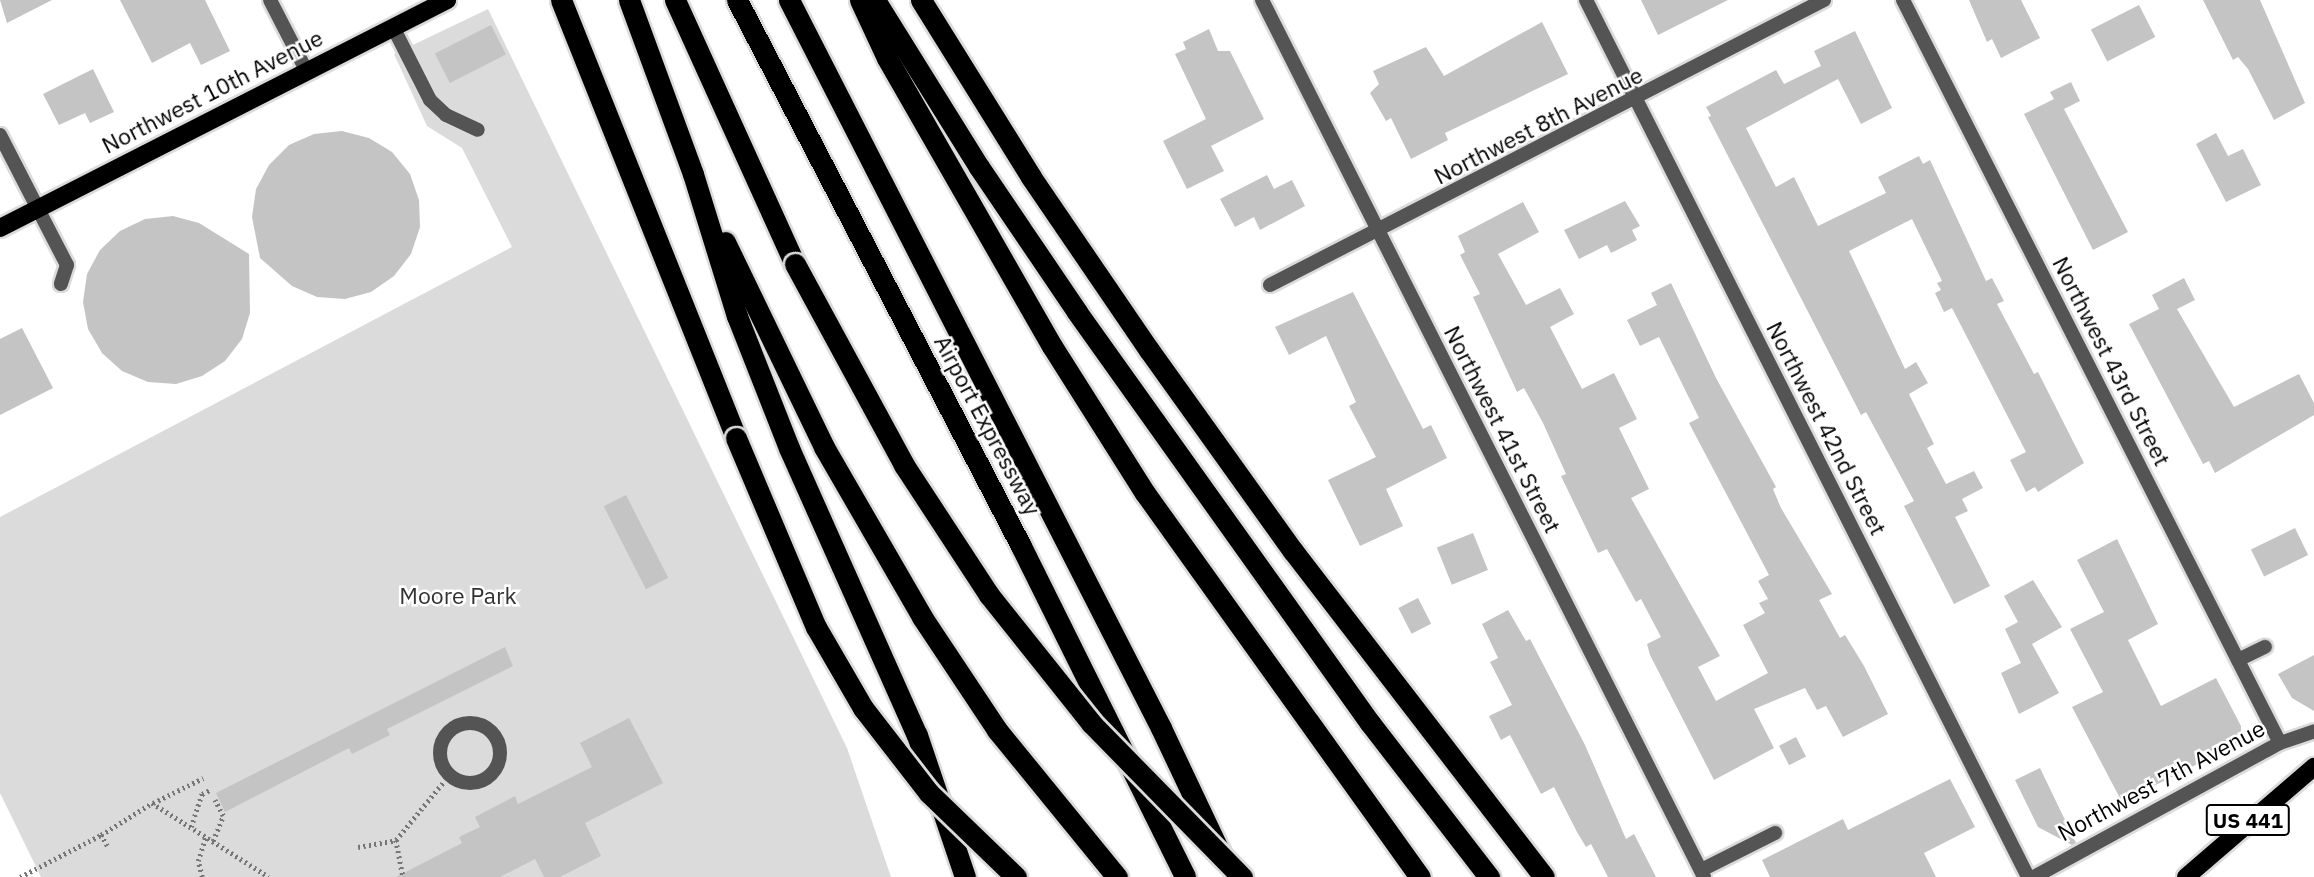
<!DOCTYPE html>
<html>
<head>
<meta charset="utf-8">
<style>
  body { margin:0 }
  #map { position:relative; width:2314px; height:877px; overflow:hidden; background:#fff; font-family:"IBM Plex Sans",sans-serif }
  div>[style] { position:absolute }
  [style*='--x'] { left:calc(var(--x)*1px); top:calc(var(--y)*1px); width:calc(var(--w)*1px); rotate:calc(var(--a)*1deg) }
  .green>* { inset:0; background:#dbdbdb }
  .building>* { inset:0; background:#c4c4c4; transform-origin:0 0 }
  .path>* { height:4.5px; margin-top:-2.25px; transform-origin:0; background:repeating-linear-gradient(90deg,#767676 0 2px,transparent 0 5.5px) }
  .roads { filter:drop-shadow(2px 0 #dbdbdb) drop-shadow(-2px 0 #dbdbdb) drop-shadow(0 2px #dbdbdb) drop-shadow(0 -2px #dbdbdb) }
  .lane>* { height:14px; margin:-7px; padding:0 7px; transform-origin:7px; border-radius:7px; background:#545454 }
  .lane>.ring { margin:-7px; padding:0; box-sizing:content-box; background:none; border:14px solid #545454; border-radius:50% }
  .street>* { height:14px; margin:-7px; padding:0 7px; transform-origin:7px; border-radius:7px; background:#545454 }
  .primary>* { height:18px; margin:-9px; padding:0 9px; transform-origin:9px; border-radius:9px; background:#000 }
  .highway>* { height:21px; margin:-10.5px; padding:0 10.5px; transform-origin:10.5px; border-radius:10.5px; background:#000 }
  .bridges { filter:drop-shadow(2px 0 #dbdbdb) drop-shadow(-2px 0 #dbdbdb) drop-shadow(0 2px #dbdbdb) drop-shadow(0 -2px #dbdbdb) }
  .highway-bridge>* { height:21px; margin:-10.5px; padding:0 10.5px; transform-origin:10.5px; border-radius:10.5px; background:#000 }
  span { translate:-50% -50%; white-space:nowrap; text-align:center; line-height:1.15; -webkit-text-stroke:5px #fff; paint-order:stroke }
  .shield-label span { padding:2px 5px; background:#fff; border:2px solid; border-radius:5px; -webkit-text-stroke-width:0 }
  .shield-label { font-size:21px; color:#000; font-weight:700 }
  .street-label { font-size:23px; color:#000 }
  .park-label { font-size:23px; color:#323232 }
</style>
</head>
<body>
<div id="map">
  <div class="green">
    <i style="clip-path:polygon(488px 9px,847px 748px,891px 877px,41px 877px,0 793px,0 517px,512px 247px,462px 148px,427px 126px,394px 54px)"></i>
  </div>
  <div class="building">
    <i style="clip-path:polygon(0 0,52px 0,7px 23px)"></i>
    <i style="clip-path:polygon(120px 0,205px 0,230px 51px,201px 65px,190px 43px,152px 63px)"></i>
    <i style="clip-path:polygon(1641px 0,1728px 0,1658px 35px)"></i>
    <i style="clip-path:polygon(1969px 0,2021px 0,2040px 38px,2001px 58px,1992px 39px,1987px 42px)"></i>
    <i style="clip-path:polygon(2203px 0,2260px 0,2305px 103px,2274px 120px,2248px 69px,2238px 57px,2233px 60px)"></i>
    <i style="left:2139px;top:5px;width:36px;height:54px;rotate:63deg"></i>
    <i style="clip-path:polygon(1542px 22px,1568px 74px,1445px 133px,1448px 140px,1411px 159px,1391px 118px,1386px 121px,1370px 93px,1379px 84px,1373px 71px,1426px 47px,1444px 76px)"></i>
    <i style="left:491px;top:25px;width:33px;height:63px;rotate:63deg"></i>
    <i style="clip-path:polygon(1209px 29px,1218px 51px,1230px 51px,1264px 119px,1211px 146px,1224px 171px,1187px 189px,1163px 141px,1206px 119px,1175px 54px,1186px 49px,1183px 42px)"></i>
    <i style="clip-path:polygon(1855px 31px,1892px 108px,1861px 124px,1838px 79px,1746px 128px,1776px 187px,1794px 177px,1818px 226px,1886px 193px,1878px 177px,1919px 156px,1923px 164px,1930px 160px,1986px 281px,1992px 278px,2004px 301px,1997px 304px,2034px 374px,2038px 372px,2084px 463px,2038px 492px,2035px 487px,2026px 492px,2010px 460px,2026px 452px,1952px 308px,1944px 312px,1935px 293px,1941px 290px,1937px 283px,1942px 281px,1912px 219px,1849px 251px,1905px 369px,1916px 362px,1928px 383px,1909px 394px,1934px 444px,1927px 448px,1946px 484px,1974px 471px,1983px 488px,1962px 499px,1968px 511px,1955px 517px,1990px 586px,1954px 604px,1904px 506px,1914px 501px,1866px 412px,1861px 415px,1708px 117px,1711px 116px,1706px 107px,1776px 70px,1784px 84px,1821px 66px,1814px 51px)"></i>
    <i style="clip-path:polygon(93px 69px,114px 112px,90px 123px,85px 113px,59px 125px,43px 94px)"></i>
    <i style="clip-path:polygon(2071px 82px,2080px 101px,2064px 109px,2128px 232px,2093px 250px,2024px 114px,2054px 99px,2050px 92px)"></i>
    <i style="clip-path:polygon(342px 131px,369px 138px,392px 152px,410px 174px,419px 200px,420px 227px,411px 254px,394px 276px,371px 292px,345px 299px,317px 297px,292px 286px,260px 258px,252px 217px,256px 189px,269px 165px,289px 145px,314px 134px)"></i>
    <i style="clip-path:polygon(2216px 133px,2228px 156px,2243px 149px,2261px 185px,2226px 202px,2196px 144px)"></i>
    <i style="clip-path:polygon(1267px 175px,1274px 189px,1292px 180px,1305px 206px,1260px 230px,1254px 217px,1235px 227px,1220px 199px)"></i>
    <i style="clip-path:polygon(1625px 201px,1640px 226px,1632px 230px,1637px 240px,1611px 253px,1607px 245px,1579px 259px,1564px 230px)"></i>
    <i style="clip-path:polygon(1523px 202px,1539px 232px,1498px 254px,1526px 305px,1560px 288px,1574px 314px,1550px 327px,1582px 389px,1614px 373px,1637px 419px,1619px 428px,1649px 489px,1631px 498px,1720px 656px,1698px 667px,1716px 701px,1768px 673px,1743px 625px,1765px 613px,1759px 603px,1768px 599px,1758px 581px,1769px 575px,1689px 423px,1699px 418px,1659px 337px,1640px 346px,1627px 320px,1657px 305px,1651px 293px,1671px 283px,1716px 378px,1776px 487px,1773px 489px,1781px 508px,1832px 594px,1819px 600px,1840px 638px,1845px 635px,1864px 666px,1888px 714px,1843px 737px,1826px 706px,1817px 710px,1805px 688px,1754px 709px,1774px 748px,1714px 780px,1650px 655px,1647px 644px,1661px 637px,1641px 599px,1636px 602px,1607px 549px,1598px 553px,1561px 476px,1566px 474px,1543px 423px,1524px 388px,1517px 392px,1473px 297px,1480px 294px,1460px 255px,1465px 252px,1458px 236px)"></i>
    <i style="clip-path:polygon(173px 216px,199px 223px,249px 254px,250px 313px,242px 339px,225px 361px,202px 376px,176px 384px,148px 382px,122px 371px,102px 353px,88px 329px,83px 302px,87px 274px,100px 250px,120px 231px,145px 219px)"></i>
    <i style="clip-path:polygon(2184px 278px,2195px 300px,2177px 309px,2234px 407px,2299px 374px,2314px 403px,2314px 415px,2215px 473px,2209px 461px,2203px 464px,2129px 324px,2159px 309px,2152px 295px)"></i>
    <i style="clip-path:polygon(1353px 292px,1423px 429px,1431px 425px,1447px 458px,1386px 489px,1403px 526px,1360px 546px,1328px 480px,1376px 457px,1349px 406px,1356px 402px,1326px 336px,1289px 355px,1275px 327px)"></i>
    <i style="clip-path:polygon(22px 328px,53px 388px,0 415px,0 339px)"></i>
    <i style="left:626px;top:495px;width:93px;height:25px;rotate:63deg"></i>
    <i style="left:2295px;top:528px;width:30px;height:49px;rotate:64deg"></i>
    <i style="left:1473px;top:533px;width:40px;height:39px;rotate:68deg"></i>
    <i style="clip-path:polygon(2117px 539px,2158px 624px,2128px 640px,2161px 706px,2216px 678px,2241px 726px,2241px 742px,2122px 802px,2072px 707px,2103px 692px,2070px 629px,2104px 612px,2077px 560px)"></i>
    <i style="clip-path:polygon(2033px 580px,2062px 627px,2032px 644px,2059px 693px,2019px 714px,2001px 673px,2021px 663px,2005px 629px,2018px 622px,2004px 596px)"></i>
    <i style="left:1418px;top:598px;width:29px;height:22px;rotate:63deg"></i>
    <i style="clip-path:polygon(1508px 610px,1526px 641px,1530px 639px,1585px 745px,1626px 839px,1634px 834px,1656px 877px,1608px 877px,1591px 844px,1586px 847px,1577px 832px,1554px 787px,1541px 794px,1510px 735px,1501px 740px,1489px 716px,1512px 705px,1490px 662px,1498px 658px,1482px 624px)"></i>
    <i style="clip-path:polygon(505px 647px,513px 666px,387px 729px,390px 735px,352px 754px,349px 748px,225px 812px,216px 793px)"></i>
    <i style="clip-path:polygon(2314px 655px,2314px 711px,2292px 698px,2278px 674px)"></i>
    <i style="clip-path:polygon(629px 718px,663px 783px,585px 823px,601px 856px,560px 877px,544px 877px,535px 859px,500px 877px,396px 877px,462px 843px,459px 837px,480px 827px,475px 817px,515px 796px,518px 804px,592px 767px,580px 743px)"></i>
    <i style="left:1796px;top:737px;width:22px;height:19px;rotate:63deg"></i>
    <i style="clip-path:polygon(2040px 768px,2076px 843px,2072px 845px,2038px 827px,2015px 780px)"></i>
    <i style="clip-path:polygon(1950px 779px,1975px 827px,1924px 853px,1936px 877px,1770px 877px,1762px 860px,1843px 819px,1848px 830px)"></i>
  </div>
  <div class="path">
    <i style="--x:153;--y:803;--w:56;--a:-26.6"></i>
    <i style="--x:191;--y:827;--w:35;--a:-72"></i>
    <i style="--x:202;--y:794;--w:9;--a:-27"></i>
    <i style="--x:396;--y:840;--w:85;--a:-50.7"></i>
    <i style="--x:213;--y:841;--w:27;--a:-68"></i>
    <i style="--x:223;--y:816;--w:18;--a:-117"></i>
    <i style="--x:107;--y:846;--w:13;--a:-119"></i>
    <i style="--x:101;--y:835;--w:60;--a:-32.1"></i>
    <i style="--x:152;--y:803;--w:138;--a:32.3"></i>
    <i style="--x:358;--y:847;--w:39;--a:-10"></i>
    <i style="--x:396;--y:840;--w:38;--a:79"></i>
    <i style="--x:20;--y:877;--w:91;--a:-27.4"></i>
    <i style="--x:202;--y:877;--w:16;--a:-104"></i>
    <i style="--x:198;--y:861;--w:26;--a:-72"></i>
  </div>
  <div class="roads">
    <div class="lane">
      <i style="--x:393;--y:27;--w:82;--a:63.1"></i>
      <i style="--x:430;--y:100;--w:22;--a:43"></i>
      <i style="--x:446;--y:115;--w:35;--a:25"></i>
      <i style="--x:38;--y:209;--w:63;--a:62.6"></i>
      <i style="--x:67;--y:265;--w:20;--a:108"></i>
      <i style="--x:2238;--y:660;--w:30;--a:-26"></i>
      <i class="ring" style="left:440px;top:723px;width:46px;height:46px"></i>
      <i style="--x:1701;--y:870;--w:83;--a:-26.6"></i>
    </div>
    <div class="street">
      <i style="--x:270;--y:0;--w:79;--a:62.8"></i>
      <i style="--x:1262;--y:0;--w:982;--a:63.25"></i>
      <i style="--x:1586;--y:0;--w:982;--a:63.25"></i>
      <i style="--x:1903;--y:0;--w:833;--a:63.1"></i>
      <i style="--x:0;--y:135;--w:83;--a:62.8"></i>
      <i style="--x:1270;--y:285;--w:623;--a:-27.22"></i>
      <i style="--x:2034;--y:877;--w:280;--a:-28.6"></i>
      <i style="--x:2280;--y:743;--w:36;--a:-19"></i>
    </div>
    <div class="primary">
      <i style="--x:0;--y:228;--w:502;--a:-27.02"></i>
      <i style="--x:2186;--y:877;--w:169;--a:-40.7"></i>
    </div>
    <div class="highway">
      <i style="--x:561;--y:0;--w:472;--a:68.2"></i>
      <i style="--x:629;--y:0;--w:185;--a:69.8"></i>
      <i style="--x:693;--y:174;--w:149;--a:72.8"></i>
      <i style="--x:737;--y:316;--w:142;--a:68.5"></i>
      <i style="--x:789;--y:448;--w:314;--a:66"></i>
      <i style="--x:917;--y:735;--w:150;--a:71.3"></i>
      <i style="--x:675;--y:0;--w:290;--a:65.6"></i>
      <i style="--x:737;--y:0;--w:615;--a:62.52"></i>
      <i style="--x:1021;--y:546;--w:369;--a:63.6"></i>
      <i style="--x:789;--y:0;--w:818;--a:62.93"></i>
      <i style="--x:1161;--y:728;--w:138;--a:64.7"></i>
      <i style="--x:860;--y:0;--w:64;--a:65"></i>
      <i style="--x:887;--y:58;--w:332;--a:60.2"></i>
      <i style="--x:1052;--y:346;--w:174;--a:57.7"></i>
      <i style="--x:1145;--y:493;--w:472;--a:54.4"></i>
      <i style="--x:875;--y:0;--w:197;--a:58.1"></i>
      <i style="--x:979;--y:167;--w:175;--a:55.9"></i>
      <i style="--x:1077;--y:312;--w:505;--a:54.52"></i>
      <i style="--x:1370;--y:723;--w:195;--a:52.3"></i>
      <i style="--x:921;--y:0;--w:208;--a:58.1"></i>
      <i style="--x:1031;--y:177;--w:209;--a:55.7"></i>
      <i style="--x:1149;--y:350;--w:247;--a:54.4"></i>
      <i style="--x:1293;--y:551;--w:411;--a:52.4"></i>
      <i style="--x:725;--y:242;--w:228;--a:64.2"></i>
      <i style="--x:824;--y:447;--w:196;--a:60"></i>
      <i style="--x:922;--y:617;--w:136;--a:56.4"></i>
      <i style="--x:997;--y:730;--w:190;--a:50.8"></i>
    </div>
  </div>
  <div class="bridges">
    <div class="highway-bridge">
      <i style="--x:795;--y:264;--w:229;--a:61.5"></i>
      <i style="--x:904;--y:465;--w:155;--a:56.8"></i>
      <i style="--x:989;--y:595;--w:164;--a:51.4"></i>
      <i style="--x:1091;--y:723;--w:216;--a:45.6"></i>
      <i style="--x:736;--y:438;--w:205;--a:67.1"></i>
      <i style="--x:816;--y:627;--w:94;--a:59.9"></i>
      <i style="--x:863;--y:708;--w:108;--a:52.2"></i>
      <i style="--x:929;--y:793;--w:121;--a:44"></i>
    </div>
  </div>
  <div class="shield-label">
    <span style="left:2248px;top:820px">US 441</span>
  </div>
  <div class="street-label">
    <span style="left:212px;top:91px;rotate:-27deg">Northwest 10th Avenue</span>
    <span style="left:1538px;top:125px;rotate:-27deg">Northwest 8th Avenue</span>
    <span style="left:2112px;top:361px;rotate:63deg">Northwest 43rd Street</span>
    <span style="left:988px;top:425px;rotate:62deg">Airport Expressway</span>
    <span style="left:1827px;top:428px;rotate:63deg">Northwest 42nd Street</span>
    <span style="left:1503px;top:429px;rotate:63deg">Northwest 41st Street</span>
    <span style="left:2161px;top:780px;rotate:-28deg">Northwest 7th Avenue</span>
  </div>
  <div class="park-label">
    <span style="left:458px;top:595px">Moore Park</span>
  </div>
</div>
</body>
</html>
